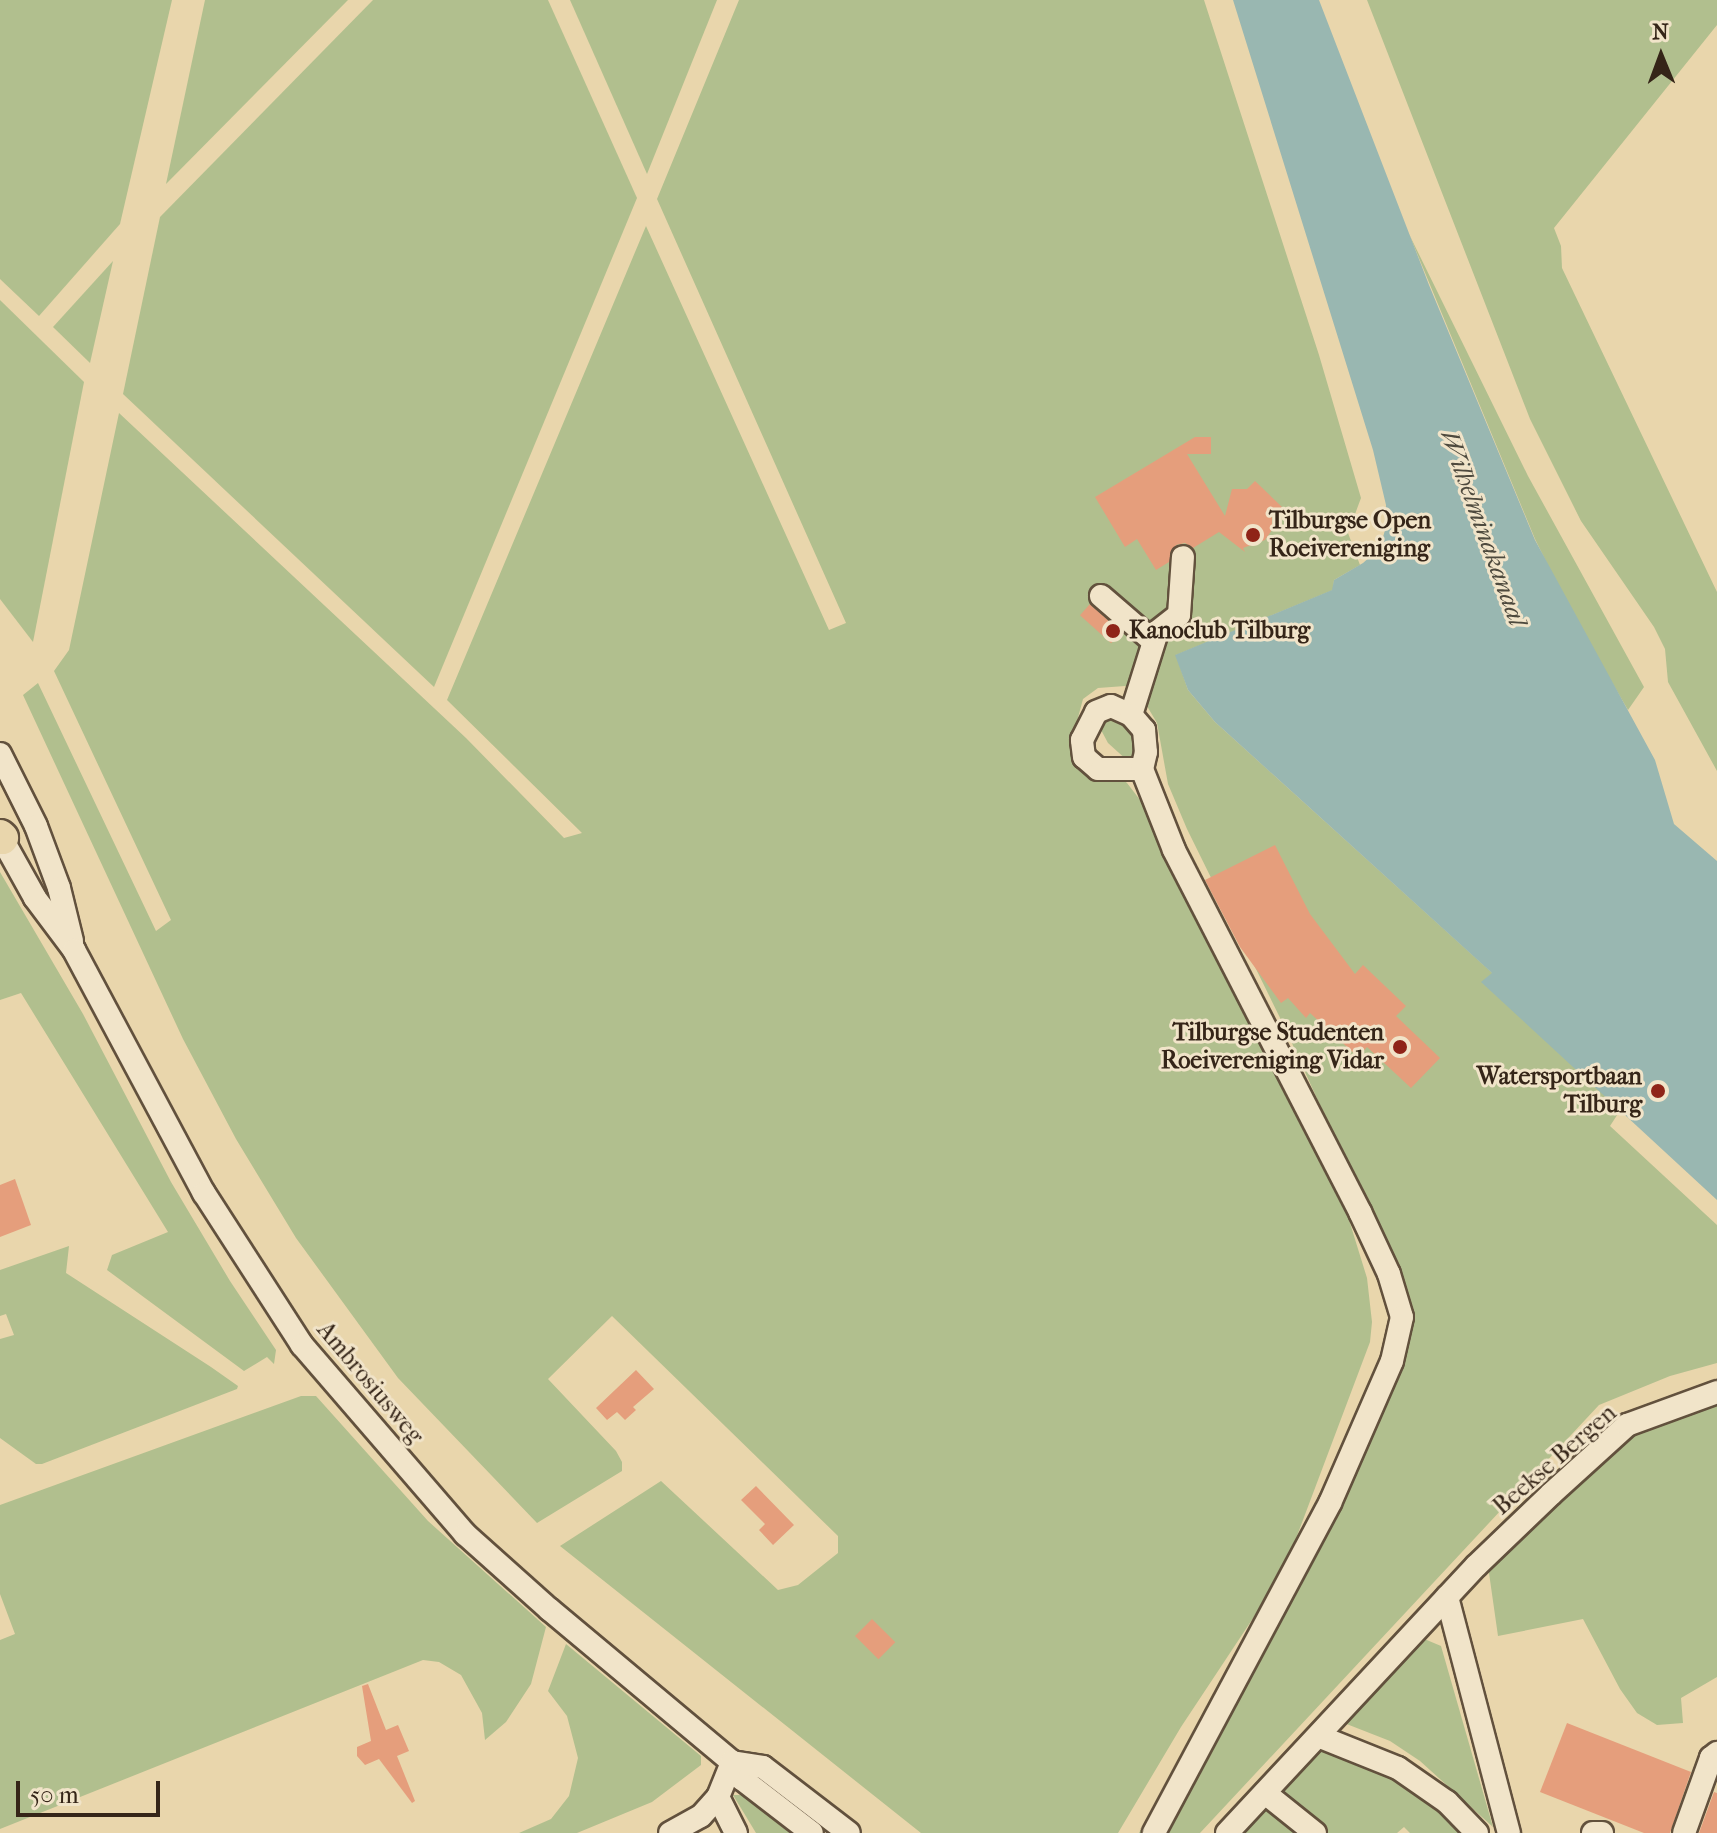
<!DOCTYPE html>
<html>
<head>
<meta charset="utf-8">
<style>
  body { margin:0 }
  #map { position:relative; width:1717px; height:1833px; overflow:hidden; background:#e9d6ac; font-family:"IM FELL French Canon",serif }
  div>[style] { position:absolute }
  [style*='--x'] { left:calc(var(--x)*1px); top:calc(var(--y)*1px); width:calc(var(--w)*1px); rotate:calc(var(--a)*1deg) }
  .green>* { inset:0; background:#b1bf8e }
  .water>* { inset:0; background:#99b7b1 }
  .building>* { inset:0; background:#e59e7c; transform-origin:0 0 }
  .roads { filter:drop-shadow(2px 0 #62513d) drop-shadow(-2px 0 #62513d) drop-shadow(0 2px #62513d) drop-shadow(0 -2px #62513d) }
  .minor>* { height:22px; margin:-11px; padding:0 11px; transform-origin:11px; border-radius:11px; background:#f1e4c9 }
  .highway>* { height:32px; margin:-16px; padding:0 16px; transform-origin:16px; border-radius:16px; background:#e9d6ac }
  .dots>* { width:22px; height:22px; translate:-50% -50%; box-sizing:border-box; border:4px solid #f1e4c9; border-radius:50% }
  span { translate:-50% -50%; white-space:nowrap; text-align:center; line-height:1.15; -webkit-text-stroke:6px #f1e4c9; paint-order:stroke }
  .poi-label { font-size:24px; color:#352518; font-weight:700 }
  .left { translate:0 -50%; text-align:left }
  .right { translate:-100% -50%; text-align:right }
  .street-label { font-size:24px; color:#352518 }
  .water-label { font-size:26px; color:#4e4a3e; font-style:italic }
  .north { position:absolute; left:1621px; top:16px; width:80px; height:80px; -webkit-text-stroke:6px #f1e4c9; paint-order:stroke; rotate:359deg; font-size:22px; font-weight:700; line-height:32px; text-align:center; color:#352518 }
  .north::after { content:''; display:block; margin:auto; width:28px; height:36px; background:#352518; clip-path:polygon(50% 0,100% 100%,50% 72%,0 100%) }
  .scale { position:absolute; left:16px; top:1781px; width:144px; height:36px; box-sizing:border-box; border:4px solid #352518; border-top:0; padding-left:10px; font-size:24px; line-height:28px; white-space:nowrap; color:#352518; -webkit-text-stroke:6px #f1e4c9; paint-order:stroke }
</style>
</head>
<body>
<div id="map">
  <div class="green">
    <i style="clip-path:polygon(0 0,172px 0,120px 224px,39px 316px,0 279px)"></i>
    <i style="clip-path:polygon(205px 0,348px 0,166px 184px)"></i>
    <i style="clip-path:polygon(373px 0,548px 0,637px 198px,434px 687px,123px 394px,160px 217px)"></i>
    <i style="clip-path:polygon(570px 0,717px 0,647px 174px)"></i>
    <i style="clip-path:polygon(739px 0,1204px 0,1319px 355px,1361px 498px,1348px 533px,1360px 565px,1334px 580px,1333px 590px,1176px 655px,1188px 690px,1215px 722px,1614px 1083px,1623px 1106px,1610px 1126px,1717px 1225px,1717px 1363px,1670px 1376px,1599px 1405px,1200px 1833px,1139px 1833px,1181px 1762px,1265px 1639px,1386px 1346px,1389px 1322px,1384px 1278px,1348px 1167px,1286px 1030px,1187px 829px,1168px 784px,1157px 723px,1141px 696px,1125px 686px,1098px 688px,1083px 699px,1076px 725px,1093px 752px,1127px 783px,1177px 848px,1341px 1194px,1367px 1278px,1372px 1322px,1370px 1342px,1283px 1573px,1181px 1727px,1118px 1833px,921px 1833px,560px 1546px,661px 1481px,778px 1590px,798px 1585px,838px 1553px,838px 1536px,612px 1316px,548px 1379px,616px 1451px,622px 1462px,622px 1471px,537px 1523px,398px 1378px,296px 1238px,236px 1139px,183px 1039px,23px 695px,38px 683px,156px 931px,171px 920px,54px 671px,69px 650px,119px 413px,466px 738px,564px 838px,582px 833px,447px 700px,646px 226px,829px 630px,846px 623px,657px 199px)"></i>
    <i style="clip-path:polygon(1367px 0,1717px 0,1717px 25px,1554px 228px,1561px 246px,1562px 268px,1717px 592px,1717px 771px,1668px 682px,1665px 649px,1654px 627px,1581px 521px,1530px 419px)"></i>
    <i style="clip-path:polygon(1409px 234px,1528px 476px,1644px 687px,1628px 710px,1570px 610px,1535px 539px)"></i>
    <i style="clip-path:polygon(113px 261px,90px 363px,53px 327px)"></i>
    <i style="clip-path:polygon(0 300px,84px 382px,33px 642px,0 599px)"></i>
    <i style="clip-path:polygon(1125px 708px,1144px 748px,1129px 762px,1108px 743px,1100px 728px,1101px 717px)"></i>
    <i style="clip-path:polygon(0 872px,83px 1014px,171px 1182px,230px 1281px,276px 1350px,274px 1364px,267px 1357px,244px 1371px,107px 1270px,112px 1255px,168px 1232px,21px 993px,0 1000px)"></i>
    <i style="clip-path:polygon(69px 1246px,66px 1273px,211px 1367px,238px 1386px,237px 1389px,42px 1464px,36px 1464px,0 1438px,0 1339px,14px 1335px,6px 1314px,0 1316px,0 1270px)"></i>
    <i style="clip-path:polygon(301px 1396px,316px 1396px,428px 1521px,546px 1627px,531px 1684px,506px 1722px,485px 1740px,482px 1713px,461px 1675px,439px 1662px,423px 1660px,0 1829px,0 1640px,15px 1634px,0 1594px,0 1505px)"></i>
    <i style="clip-path:polygon(1717px 1396px,1717px 1677px,1681px 1698px,1683px 1723px,1657px 1725px,1637px 1713px,1620px 1689px,1583px 1619px,1498px 1636px,1488px 1566px,1594px 1459px,1648px 1423px)"></i>
    <i style="clip-path:polygon(1422px 1638px,1441px 1646px,1493px 1827px,1420px 1761px,1390px 1741px,1344px 1723px)"></i>
    <i style="clip-path:polygon(566px 1644px,701px 1756px,701px 1765px,652px 1802px,577px 1833px,519px 1833px,551px 1819px,569px 1796px,578px 1758px,567px 1716px,548px 1691px)"></i>
    <i style="clip-path:polygon(1327px 1742px,1430px 1797px,1465px 1833px,1410px 1833px,1404px 1827px,1397px 1833px,1243px 1833px)"></i>
    <i style="clip-path:polygon(733px 1795px,743px 1795px,790px 1833px,756px 1833px)"></i>
  </div>
  <div class="water">
    <i style="clip-path:polygon(1233px 0,1319px 0,1429px 285px,1535px 540px,1655px 760px,1674px 824px,1717px 861px,1717px 1200px,1481px 982px,1492px 973px,1215px 722px,1188px 690px,1175px 655px,1332px 590px,1334px 580px,1363px 563px,1380px 548px,1385px 530px,1386px 505px,1373px 450px)"></i>
  </div>
  <div class="building">
    <i style="clip-path:polygon(1195px 437px,1211px 437px,1211px 454px,1187px 454px,1225px 516px,1232px 489px,1247px 489px,1255px 481px,1282px 507px,1272px 515px,1272px 530px,1265px 540px,1243px 548px,1245px 552px,1219px 532px,1193px 548px,1185px 543px,1176px 545px,1169px 562px,1156px 570px,1137px 539px,1125px 547px,1095px 497px)"></i>
    <i style="left:1090px;top:604px;width:42px;height:15px;rotate:42deg"></i>
    <i style="clip-path:polygon(1275px 845px,1310px 914px,1355px 974px,1363px 965px,1406px 1006px,1396px 1016px,1440px 1058px,1411px 1088px,1367px 1047px,1358px 1057px,1310px 1013px,1306px 1018px,1288px 998px,1281px 1003px,1240px 947px,1205px 880px)"></i>
    <i style="clip-path:polygon(15px 1179px,31px 1225px,0 1237px,0 1185px)"></i>
    <i style="clip-path:polygon(636px 1370px,654px 1389px,633px 1407px,636px 1410px,625px 1420px,617px 1412px,607px 1420px,596px 1408px)"></i>
    <i style="clip-path:polygon(756px 1486px,794px 1525px,773px 1545px,759px 1530px,765px 1524px,741px 1500px)"></i>
    <i style="left:872px;top:1619px;width:33px;height:24px;rotate:45deg"></i>
    <i style="clip-path:polygon(368px 1684px,386px 1730px,398px 1725px,409px 1751px,397px 1756px,415px 1801px,412px 1803px,379px 1759px,365px 1765px,357px 1756px,357px 1747px,371px 1741px,362px 1686px)"></i>
    <i style="clip-path:polygon(1567px 1723px,1691px 1772px,1670px 1833px,1644px 1833px,1540px 1792px)"></i>
    <i style="clip-path:polygon(1714px 1792px,1717px 1793px,1717px 1833px,1699px 1833px)"></i>
  </div>
  <div class="roads">
    <div class="minor">
      <i style="--x:1101;--y:596;--w:69;--a:40.9"></i>
      <i style="--x:1131;--y:715;--w:87;--a:-72.6"></i>
      <i style="--x:1157;--y:632;--w:28;--a:-38"></i>
      <i style="--x:1179;--y:615;--w:58;--a:-86.1"></i>
      <i style="--x:0;--y:754;--w:80;--a:63.4"></i>
      <i style="--x:36;--y:826;--w:66;--a:69.6"></i>
      <i style="--x:59;--y:888;--w:55;--a:76.2"></i>
      <i style="--x:1142;--y:769;--w:44;--a:180"></i>
      <i style="--x:1098;--y:769;--w:18;--a:-139"></i>
      <i style="--x:1084;--y:757;--w:17;--a:-97"></i>
      <i style="--x:1082;--y:740;--w:31;--a:-63"></i>
      <i style="--x:1096;--y:712;--w:16;--a:-22"></i>
      <i style="--x:1111;--y:706;--w:22;--a:24"></i>
      <i style="--x:1131;--y:715;--w:20;--a:49"></i>
      <i style="--x:1144;--y:730;--w:22;--a:85"></i>
      <i style="--x:1146;--y:752;--w:17;--a:103"></i>
      <i style="--x:1142;--y:769;--w:87;--a:68.4"></i>
      <i style="--x:1174;--y:850;--w:407;--a:62.8"></i>
      <i style="--x:1360;--y:1212;--w:68;--a:64.9"></i>
      <i style="--x:1389;--y:1274;--w:45;--a:73.2"></i>
      <i style="--x:1402;--y:1317;--w:45;--a:102.8"></i>
      <i style="--x:1392;--y:1361;--w:155;--a:113.6"></i>
      <i style="--x:1330;--y:1503;--w:374;--a:118.1"></i>
      <i style="--x:0;--y:835;--w:72;--a:60.9"></i>
      <i style="--x:35;--y:898;--w:65;--a:53.1"></i>
      <i style="--x:74;--y:950;--w:276;--a:61.9"></i>
      <i style="--x:204;--y:1193;--w:181;--a:57.2"></i>
      <i style="--x:302;--y:1345;--w:250;--a:49.2"></i>
      <i style="--x:465;--y:1534;--w:113;--a:41.8"></i>
      <i style="--x:549;--y:1609;--w:239;--a:39.9"></i>
      <i style="--x:732;--y:1762;--w:20;--a:60"></i>
      <i style="--x:742;--y:1779;--w:88;--a:37.6"></i>
      <i style="--x:1447;--y:1597;--w:244;--a:75.3"></i>
      <i style="--x:1318;--y:1736;--w:86;--a:21.8"></i>
      <i style="--x:1398;--y:1768;--w:60;--a:34.8"></i>
      <i style="--x:1447;--y:1802;--w:43;--a:45.9"></i>
      <i style="--x:732;--y:1762;--w:31;--a:9"></i>
      <i style="--x:763;--y:1767;--w:108;--a:37.5"></i>
      <i style="--x:1265;--y:1793;--w:64;--a:38.7"></i>
      <i style="--x:718;--y:1797;--w:40;--a:63.4"></i>
      <i style="--x:670;--y:1833;--w:35;--a:-29"></i>
      <i style="--x:701;--y:1816;--w:25;--a:-48"></i>
      <i style="--x:718;--y:1797;--w:38;--a:-68"></i>
      <i style="--x:1227;--y:1833;--w:365;--a:-47"></i>
      <i style="--x:1476;--y:1566;--w:104;--a:-43.8"></i>
      <i style="--x:1551;--y:1494;--w:103;--a:-42.2"></i>
      <i style="--x:1627;--y:1425;--w:96;--a:-20.1"></i>
      <i style="--x:1593;--y:1833;--w:9;--a:0"></i>
      <i style="--x:1684;--y:1833;--w:80;--a:-70.2"></i>
      <i style="--x:1711;--y:1758;--w:8;--a:-40"></i>
    </div>
    <div class="highway">
      <i style="--x:0;--y:836;--w:3;--a:45"></i>
    </div>
  </div>
  <div class="dots">
    <i style="left:1253px;top:535px;background:#8f2418"></i>
    <i style="left:1113px;top:631px;background:#8f2418"></i>
    <i style="left:1400px;top:1047px;background:#8f2418"></i>
    <i style="left:1658px;top:1091px;background:#8f2418"></i>
  </div>
  <div class="poi-label">
    <span class="left" style="left:1269px;top:535px">Tilburgse Open<br>Roeivereniging</span>
    <span class="left" style="left:1129px;top:631px">Kanoclub Tilburg</span>
    <span class="right" style="left:1384px;top:1047px">Tilburgse Studenten<br>Roeivereniging Vidar</span>
    <span class="right" style="left:1642px;top:1091px">Watersportbaan<br>Tilburg</span>
  </div>
  <div class="street-label">
    <span style="left:370px;top:1383px;rotate:50deg">Ambrosiusweg</span>
    <span style="left:1555px;top:1460px;rotate:-41deg">Beekse Bergen</span>
  </div>
  <div class="water-label">
    <span style="left:1483px;top:528px;rotate:70deg">Wilhelminakanaal</span>
  </div>
  <div class="north">N</div>
  <div class="scale">50 m</div>
</div>
</body>
</html>
